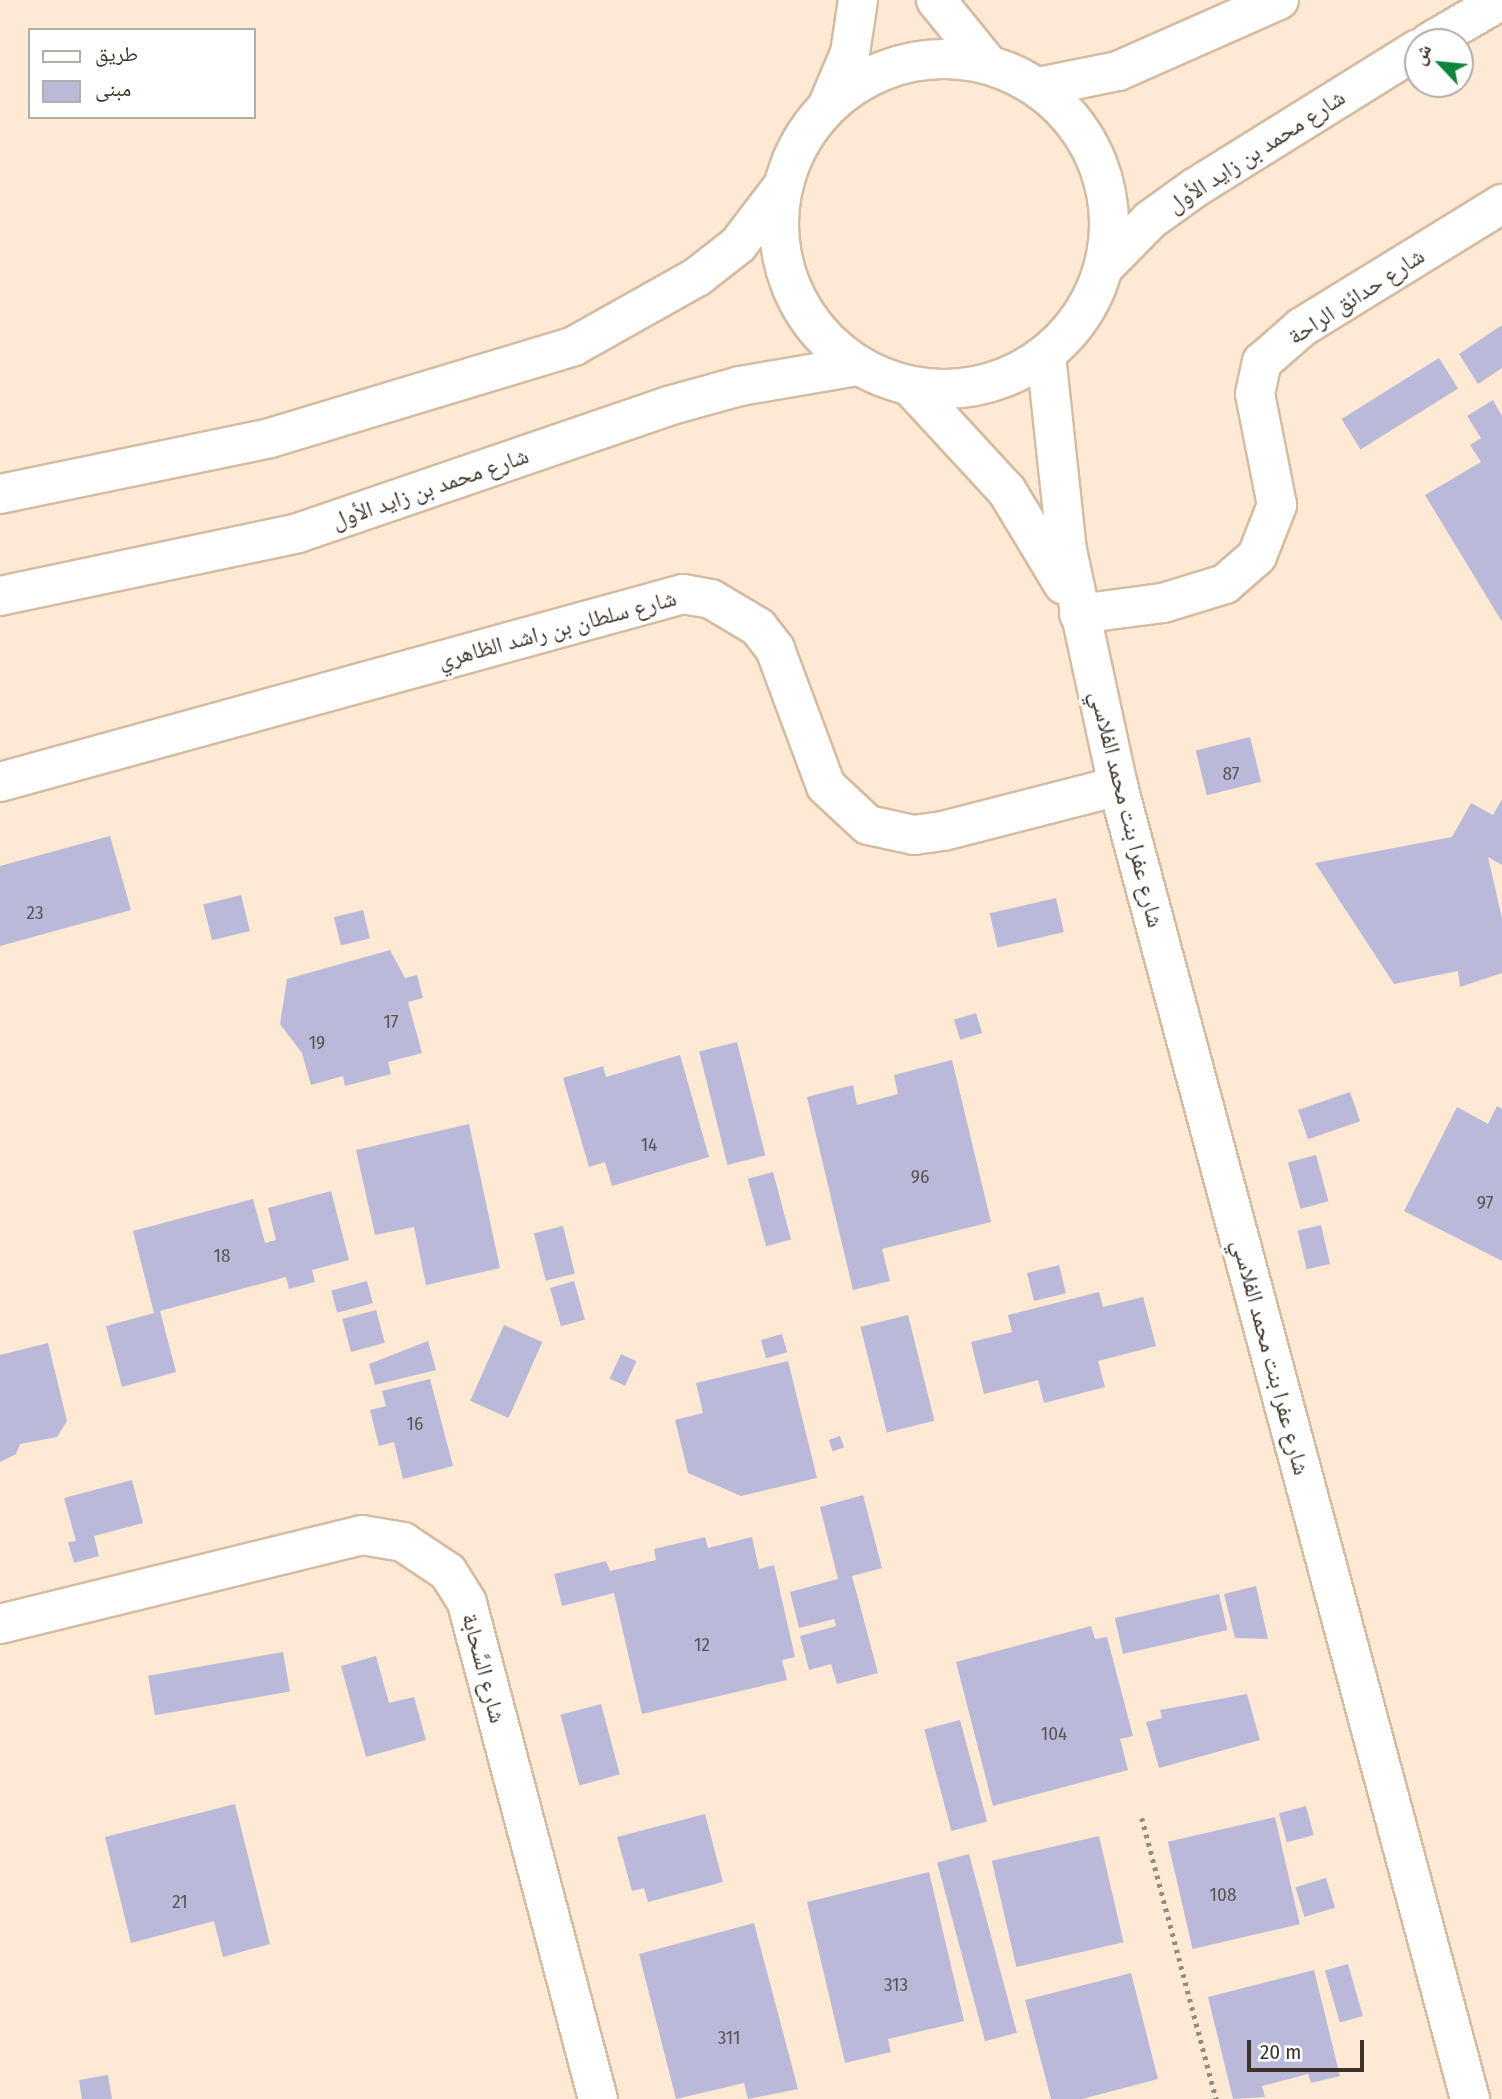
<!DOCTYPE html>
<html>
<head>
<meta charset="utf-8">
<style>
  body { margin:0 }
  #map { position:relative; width:1502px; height:2099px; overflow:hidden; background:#fee9d5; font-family:"Fira Sans Condensed","Noto Naskh Arabic",sans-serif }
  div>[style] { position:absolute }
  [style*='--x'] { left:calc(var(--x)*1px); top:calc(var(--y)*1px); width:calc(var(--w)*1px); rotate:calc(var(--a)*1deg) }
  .building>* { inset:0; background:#bab9d9; transform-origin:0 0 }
  .path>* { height:4.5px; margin-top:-2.25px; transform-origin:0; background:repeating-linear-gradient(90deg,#98897a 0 3.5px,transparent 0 8.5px) }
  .roads { filter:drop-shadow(2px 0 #d4bba2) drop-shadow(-2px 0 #d4bba2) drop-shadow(0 2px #d4bba2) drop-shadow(0 -2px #d4bba2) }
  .minor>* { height:38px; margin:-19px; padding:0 19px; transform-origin:19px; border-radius:19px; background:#fff }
  .tertiary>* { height:38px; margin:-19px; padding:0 19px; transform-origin:19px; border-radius:19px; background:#fff }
  .secondary>* { height:38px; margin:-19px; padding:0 19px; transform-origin:19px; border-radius:19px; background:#fff }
  .primary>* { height:38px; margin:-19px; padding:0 19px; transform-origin:19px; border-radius:19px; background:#fff }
  .primary>.ring { margin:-19px; padding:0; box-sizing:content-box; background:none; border:38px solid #fff; border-radius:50% }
  span { translate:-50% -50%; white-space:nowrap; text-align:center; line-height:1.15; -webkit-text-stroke:6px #fff; paint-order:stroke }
  .number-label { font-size:19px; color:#5c5454 }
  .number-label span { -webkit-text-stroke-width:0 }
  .street-label { font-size:23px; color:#3c3228 }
  .legend { position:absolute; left:28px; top:28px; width:228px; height:91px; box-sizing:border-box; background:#fff; border:2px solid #b1ada9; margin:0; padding:9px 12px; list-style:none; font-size:21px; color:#3c3228 }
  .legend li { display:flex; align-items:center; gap:14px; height:35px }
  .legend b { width:35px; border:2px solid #b1ada9 }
  .north { position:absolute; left:1404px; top:28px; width:70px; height:70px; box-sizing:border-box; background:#fff; border:2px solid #b1ada9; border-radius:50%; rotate:296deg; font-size:19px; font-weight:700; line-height:28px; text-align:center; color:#3c3228 }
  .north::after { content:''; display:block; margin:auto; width:24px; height:32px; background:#0e843c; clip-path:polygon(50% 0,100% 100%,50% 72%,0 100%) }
  .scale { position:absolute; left:1247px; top:2040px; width:117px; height:32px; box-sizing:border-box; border:4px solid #3c3228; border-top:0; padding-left:9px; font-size:21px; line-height:24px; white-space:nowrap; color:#3c3228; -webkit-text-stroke:5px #fff; paint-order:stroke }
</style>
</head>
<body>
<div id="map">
  <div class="building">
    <i style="clip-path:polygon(1502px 325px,1502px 368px,1478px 384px,1459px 354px)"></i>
    <i style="left:1439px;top:358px;width:36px;height:115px;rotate:58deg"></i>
    <i style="clip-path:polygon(1493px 400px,1502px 416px,1502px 622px,1425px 495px,1481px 462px,1470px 445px,1481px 438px,1467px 416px)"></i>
    <i style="left:1250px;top:737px;width:46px;height:56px;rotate:76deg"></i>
    <i style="clip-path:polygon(1502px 799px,1502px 865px,1488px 857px,1502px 918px,1502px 973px,1460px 987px,1458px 971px,1394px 984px,1315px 863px,1452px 837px,1471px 803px,1493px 815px)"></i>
    <i style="clip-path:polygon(110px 836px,131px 910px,0 946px,0 866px)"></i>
    <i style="left:241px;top:895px;width:37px;height:39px;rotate:76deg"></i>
    <i style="left:1056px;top:898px;width:35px;height:68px;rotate:77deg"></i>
    <i style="left:363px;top:910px;width:29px;height:30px;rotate:76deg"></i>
    <i style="clip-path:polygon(390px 950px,405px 978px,417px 975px,423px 998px,408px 1002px,422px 1053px,388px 1062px,391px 1074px,345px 1086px,343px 1076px,311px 1085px,302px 1053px,280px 1024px,287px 979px)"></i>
    <i style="left:976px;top:1013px;width:21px;height:23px;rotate:73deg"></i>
    <i style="left:737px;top:1042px;width:117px;height:39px;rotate:76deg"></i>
    <i style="clip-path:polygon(680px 1055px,709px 1157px,612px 1186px,605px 1162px,589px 1167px,563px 1078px,603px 1066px,606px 1077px)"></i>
    <i style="clip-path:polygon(952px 1060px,991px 1222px,882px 1249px,890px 1281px,853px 1290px,807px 1097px,853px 1085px,857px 1105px,898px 1094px,894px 1075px)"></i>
    <i style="left:1350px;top:1092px;width:31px;height:55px;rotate:71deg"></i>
    <i style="clip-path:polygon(1497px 1106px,1502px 1109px,1502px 1261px,1404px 1211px,1457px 1107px,1488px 1124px)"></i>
    <i style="clip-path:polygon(469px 1124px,500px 1268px,426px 1285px,414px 1227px,375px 1235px,356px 1150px)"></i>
    <i style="left:1316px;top:1155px;width:48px;height:29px;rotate:75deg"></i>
    <i style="left:773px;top:1172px;width:70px;height:26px;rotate:75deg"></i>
    <i style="clip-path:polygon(331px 1191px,349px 1260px,312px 1270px,315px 1282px,289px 1289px,286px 1277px,160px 1311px,176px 1372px,122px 1387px,106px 1326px,154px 1313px,133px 1231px,253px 1199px,265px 1243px,276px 1240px,268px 1208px)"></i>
    <i style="left:1321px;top:1225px;width:40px;height:24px;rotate:77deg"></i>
    <i style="left:563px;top:1226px;width:49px;height:30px;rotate:76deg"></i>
    <i style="left:1059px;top:1265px;width:29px;height:33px;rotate:76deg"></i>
    <i style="left:367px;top:1281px;width:23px;height:37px;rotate:75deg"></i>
    <i style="left:574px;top:1281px;width:40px;height:25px;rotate:74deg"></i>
    <i style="clip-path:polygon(1099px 1292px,1103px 1307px,1143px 1297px,1156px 1346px,1098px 1361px,1105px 1387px,1044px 1403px,1038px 1380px,984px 1394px,971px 1342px,1012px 1332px,1008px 1315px)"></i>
    <i style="left:376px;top:1310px;width:34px;height:35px;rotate:75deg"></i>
    <i style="left:908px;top:1315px;width:109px;height:49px;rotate:76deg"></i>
    <i style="left:504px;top:1325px;width:42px;height:83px;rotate:24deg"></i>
    <i style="left:782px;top:1334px;width:19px;height:22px;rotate:74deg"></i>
    <i style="clip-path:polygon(428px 1341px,436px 1370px,375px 1385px,369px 1364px)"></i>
    <i style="clip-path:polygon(48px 1343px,67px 1421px,57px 1437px,20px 1444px,16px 1454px,0 1462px,0 1355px)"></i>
    <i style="left:621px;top:1354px;width:17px;height:27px;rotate:25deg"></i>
    <i style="clip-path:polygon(788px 1361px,817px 1478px,741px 1496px,688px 1473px,675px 1420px,703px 1413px,696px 1383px)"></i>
    <i style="clip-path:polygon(430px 1379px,453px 1466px,403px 1479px,394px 1442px,379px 1446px,370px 1410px,386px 1406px,382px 1391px)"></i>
    <i style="left:840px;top:1436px;width:12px;height:12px;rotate:70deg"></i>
    <i style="clip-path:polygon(132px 1480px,143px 1523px,94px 1536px,99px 1556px,74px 1563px,68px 1542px,76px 1541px,64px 1498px)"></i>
    <i style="clip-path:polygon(863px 1495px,882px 1568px,852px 1576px,878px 1673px,837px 1684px,831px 1664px,809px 1670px,800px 1636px,836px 1626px,834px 1619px,799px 1628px,790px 1592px,838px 1579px,820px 1507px)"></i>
    <i style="clip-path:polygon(705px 1537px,708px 1548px,752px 1537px,759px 1569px,774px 1565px,795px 1657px,782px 1660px,787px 1680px,642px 1714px,614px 1593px,562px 1606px,554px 1574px,606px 1561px,610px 1571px,656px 1560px,654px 1549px)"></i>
    <i style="clip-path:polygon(1256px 1586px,1268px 1639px,1235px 1638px,1224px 1594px)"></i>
    <i style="left:1219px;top:1594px;width:37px;height:107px;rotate:77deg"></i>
    <i style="clip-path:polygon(1091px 1626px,1095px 1639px,1107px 1637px,1133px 1736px,1120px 1739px,1128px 1770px,993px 1806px,956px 1662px)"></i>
    <i style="left:283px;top:1652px;width:40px;height:137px;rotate:80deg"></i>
    <i style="clip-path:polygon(376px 1656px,389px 1703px,414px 1697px,426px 1740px,366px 1757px,341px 1666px)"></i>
    <i style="clip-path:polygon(1247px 1694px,1260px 1740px,1159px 1768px,1146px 1722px,1162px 1718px,1160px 1710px)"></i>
    <i style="left:601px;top:1704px;width:73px;height:42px;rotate:75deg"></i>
    <i style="left:960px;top:1720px;width:105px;height:37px;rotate:75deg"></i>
    <i style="clip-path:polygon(235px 1804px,270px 1944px,223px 1957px,214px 1921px,131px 1943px,105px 1837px)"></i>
    <i style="left:1306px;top:1806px;width:30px;height:28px;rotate:75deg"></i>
    <i style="clip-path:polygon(705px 1814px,723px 1882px,648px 1902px,644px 1888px,632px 1891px,617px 1837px)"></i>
    <i style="left:1275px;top:1817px;width:110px;height:110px;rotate:77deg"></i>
    <i style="left:1099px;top:1836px;width:109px;height:110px;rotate:77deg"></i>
    <i style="left:969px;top:1854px;width:185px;height:33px;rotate:75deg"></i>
    <i style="clip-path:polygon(929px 1872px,964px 2021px,888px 2039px,891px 2052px,845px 2063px,807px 1902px)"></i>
    <i style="left:1326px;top:1878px;width:31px;height:32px;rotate:73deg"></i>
    <i style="clip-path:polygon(754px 1923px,798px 2089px,748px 2099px,744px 2083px,676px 2099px,639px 1954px)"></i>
    <i style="left:1348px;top:1964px;width:54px;height:24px;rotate:74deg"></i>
    <i style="clip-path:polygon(1314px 1970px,1340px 2076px,1311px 2083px,1308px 2074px,1262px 2086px,1265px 2097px,1233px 2099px,1208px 1997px)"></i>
    <i style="clip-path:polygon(1131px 1973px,1158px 2079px,1082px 2099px,1051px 2099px,1025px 2000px)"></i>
    <i style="clip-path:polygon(108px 2075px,112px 2099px,82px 2099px,79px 2080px)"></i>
  </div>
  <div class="path">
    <i style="--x:1142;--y:1818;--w:291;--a:75.2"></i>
  </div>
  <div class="roads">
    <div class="minor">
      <i style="--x:1046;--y:355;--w:196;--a:83.9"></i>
      <i style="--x:1067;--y:550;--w:241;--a:77.8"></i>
      <i style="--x:1118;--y:786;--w:1359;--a:74.99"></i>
      <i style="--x:911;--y:387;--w:142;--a:47.3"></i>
      <i style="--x:1007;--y:491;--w:109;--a:58.9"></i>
      <i style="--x:1079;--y:614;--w:85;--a:-7.5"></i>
      <i style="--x:1163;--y:603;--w:65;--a:-17"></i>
      <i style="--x:1225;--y:584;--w:43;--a:-41.2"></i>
      <i style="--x:1257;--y:556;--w:55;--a:-68.6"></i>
      <i style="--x:1277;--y:505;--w:113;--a:-101.2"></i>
      <i style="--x:1255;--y:394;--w:33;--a:-78"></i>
      <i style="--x:1262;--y:362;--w:53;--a:-41.2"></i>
      <i style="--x:1302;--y:327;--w:235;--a:-31.6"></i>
      <i style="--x:0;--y:782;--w:708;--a:-15.39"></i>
      <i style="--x:683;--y:594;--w:28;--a:10"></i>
      <i style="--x:711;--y:599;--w:55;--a:30.8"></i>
      <i style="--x:758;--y:627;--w:28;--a:52"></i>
      <i style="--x:775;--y:649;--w:146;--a:69.6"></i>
      <i style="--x:826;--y:786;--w:57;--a:42.9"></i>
      <i style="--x:868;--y:825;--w:47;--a:12.3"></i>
      <i style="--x:914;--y:835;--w:29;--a:-8"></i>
      <i style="--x:943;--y:831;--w:181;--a:-14.4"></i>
      <i style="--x:0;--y:1624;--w:373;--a:-13.8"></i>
      <i style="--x:362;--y:1535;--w:42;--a:9.7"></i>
      <i style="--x:403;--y:1542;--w:54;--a:33.7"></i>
      <i style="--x:448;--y:1572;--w:36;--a:58"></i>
      <i style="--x:467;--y:1603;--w:513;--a:75.21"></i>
    </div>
    <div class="tertiary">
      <i style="--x:936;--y:0;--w:81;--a:51"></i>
      <i style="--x:828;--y:105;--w:56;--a:-67.1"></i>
      <i style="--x:850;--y:53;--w:54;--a:-81.4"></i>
    </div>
    <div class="secondary">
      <i style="--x:1430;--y:42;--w:83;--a:-30.3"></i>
      <i style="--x:1039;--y:87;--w:81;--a:-11.4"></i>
      <i style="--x:1118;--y:71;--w:176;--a:-23.8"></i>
      <i style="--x:1104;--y:267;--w:66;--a:-45.6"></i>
      <i style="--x:1150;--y:220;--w:57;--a:-35.7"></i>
      <i style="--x:1196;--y:187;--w:261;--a:-31.9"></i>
    </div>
    <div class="primary">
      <i class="ring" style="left:779px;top:59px;width:292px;height:292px"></i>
      <i style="--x:0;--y:494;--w:276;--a:-11.7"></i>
      <i style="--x:270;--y:438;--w:318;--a:-16.8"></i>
      <i style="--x:574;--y:346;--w:141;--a:-29.3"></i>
      <i style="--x:697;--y:277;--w:52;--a:-38"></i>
      <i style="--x:738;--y:245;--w:74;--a:-52.7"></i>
      <i style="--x:0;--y:596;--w:305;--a:-11.9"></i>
      <i style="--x:298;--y:533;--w:391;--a:-18.9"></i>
      <i style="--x:668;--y:406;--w:75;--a:-15.5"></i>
      <i style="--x:740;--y:386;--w:119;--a:-9.7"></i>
    </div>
  </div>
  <div class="number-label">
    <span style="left:1231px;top:774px">87</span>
    <span style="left:35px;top:913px">23</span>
    <span style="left:391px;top:1022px">17</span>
    <span style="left:317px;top:1043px">19</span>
    <span style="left:649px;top:1145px">14</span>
    <span style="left:920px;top:1177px">96</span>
    <span style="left:1485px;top:1203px">97</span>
    <span style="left:222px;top:1256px">18</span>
    <span style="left:415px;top:1424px">16</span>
    <span style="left:702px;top:1645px">12</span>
    <span style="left:1054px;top:1734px">104</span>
    <span style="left:1223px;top:1895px">108</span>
    <span style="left:180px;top:1902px">21</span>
    <span style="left:896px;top:1985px">313</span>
    <span style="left:729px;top:2038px">311</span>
  </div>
  <div class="street-label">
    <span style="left:1256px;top:151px;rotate:-33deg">شارع محمد بن زايد الأول</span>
    <span style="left:1356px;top:296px;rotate:-33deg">شارع حدائق الراحة</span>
    <span style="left:430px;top:488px;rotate:-19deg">شارع محمد بن زايد الأول</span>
    <span style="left:557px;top:629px;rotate:-15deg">شارع سلطان بن راشد الظاهري</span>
    <span style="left:1127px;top:809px;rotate:76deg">شارع عفرا بنت محمد الفلاسي</span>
    <span style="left:1271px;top:1357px;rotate:75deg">شارع عفرا بنت محمد الفلاسي</span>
    <span style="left:484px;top:1668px;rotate:75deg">شارع السَّحابة</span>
  </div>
  <ul class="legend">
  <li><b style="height:9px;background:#fff"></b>طريق</li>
  <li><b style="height:19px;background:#bab9d9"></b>مبنى</li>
  </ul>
  <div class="north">ش</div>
  <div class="scale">20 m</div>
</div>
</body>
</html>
